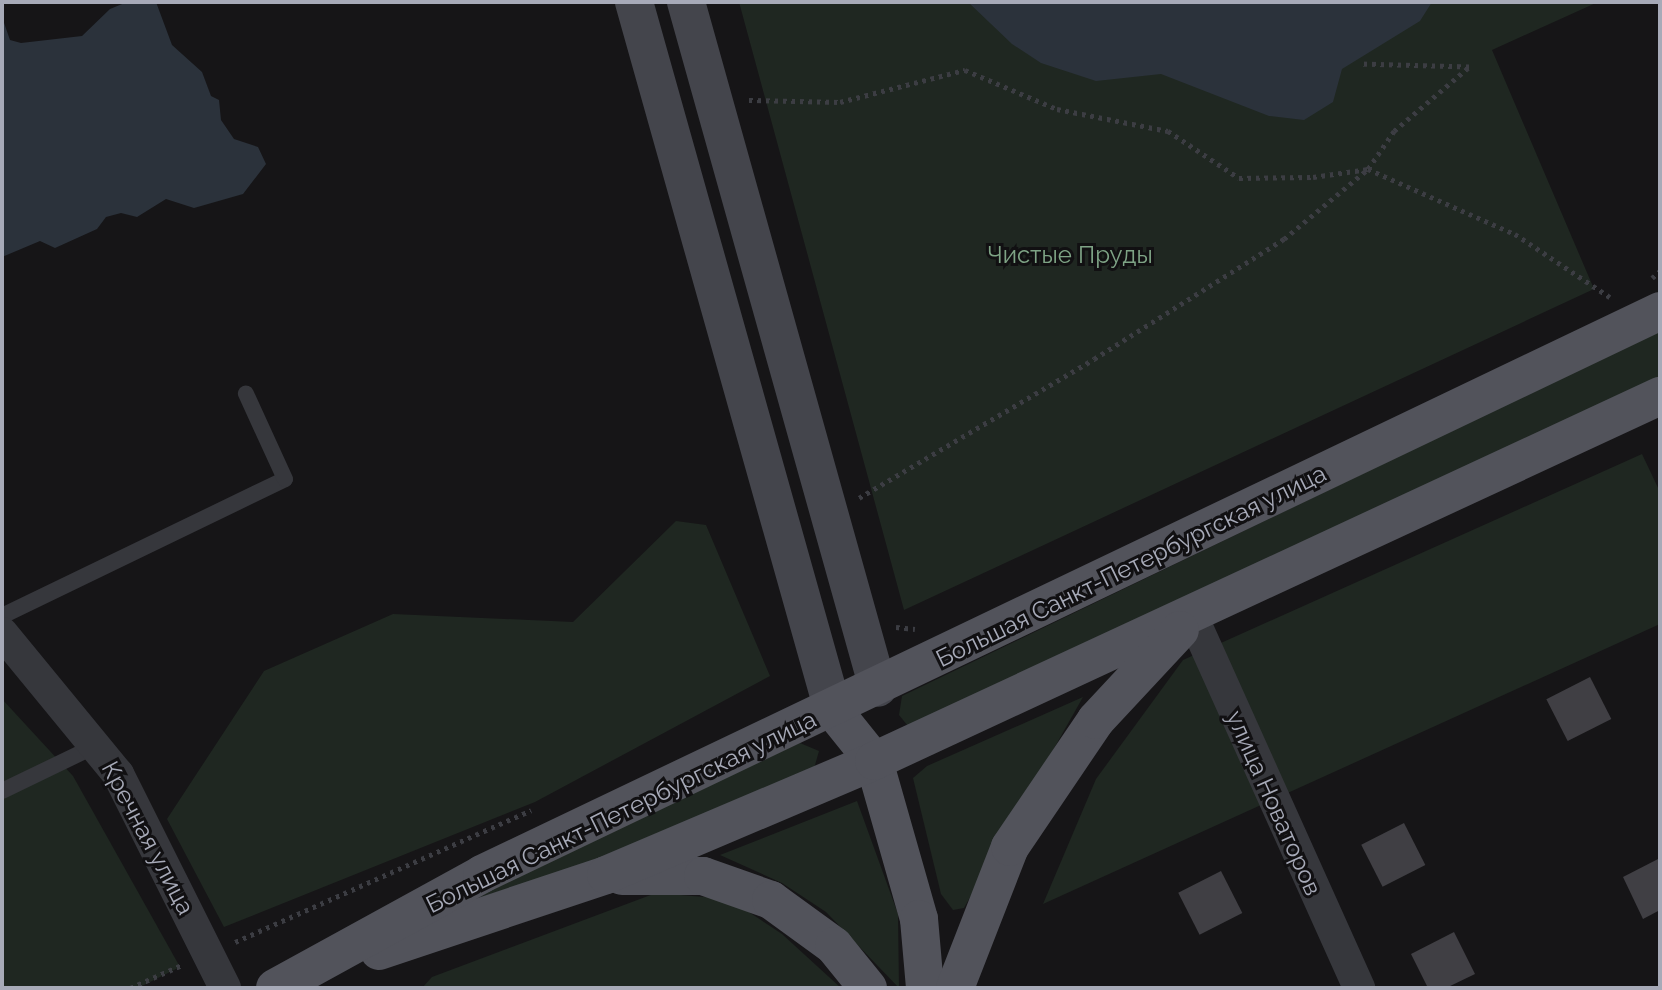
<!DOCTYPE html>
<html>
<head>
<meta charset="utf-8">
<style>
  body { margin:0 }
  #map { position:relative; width:1662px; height:990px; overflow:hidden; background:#161517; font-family:Raleway,sans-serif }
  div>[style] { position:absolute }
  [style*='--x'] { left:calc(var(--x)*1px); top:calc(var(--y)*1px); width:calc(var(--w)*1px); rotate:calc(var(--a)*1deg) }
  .green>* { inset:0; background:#1f2721 }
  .water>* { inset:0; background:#2b323b }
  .building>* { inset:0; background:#403f44; transform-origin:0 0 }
  .path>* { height:4.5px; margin-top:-2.25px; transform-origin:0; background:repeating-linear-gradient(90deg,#3c3d43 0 3.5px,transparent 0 8.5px) }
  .service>* { height:16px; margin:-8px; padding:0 8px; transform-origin:8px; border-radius:8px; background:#36373c }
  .minor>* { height:32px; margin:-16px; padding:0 16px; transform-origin:16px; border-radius:16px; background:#36373c }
  .secondary>* { height:38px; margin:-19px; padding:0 19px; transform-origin:19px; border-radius:19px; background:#44454c }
  .primary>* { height:38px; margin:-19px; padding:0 19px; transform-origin:19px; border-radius:19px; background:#52535b }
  span { translate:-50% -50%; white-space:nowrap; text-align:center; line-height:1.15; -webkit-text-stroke:6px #111012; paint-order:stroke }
  .park-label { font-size:24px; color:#7ea385 }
  .street-label { font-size:24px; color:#a7aab8 }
  .frame { position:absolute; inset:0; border:4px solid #a7aab8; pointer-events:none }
</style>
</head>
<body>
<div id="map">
  <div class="green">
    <i style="clip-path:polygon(739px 2px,1598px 2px,1492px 50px,1594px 289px,904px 610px)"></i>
    <i style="clip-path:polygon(1660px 330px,1660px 378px,912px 731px,899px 715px,902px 696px)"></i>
    <i style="clip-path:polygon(1642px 454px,1660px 492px,1660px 624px,1043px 904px,1096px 779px,1183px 660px)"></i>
    <i style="clip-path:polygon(676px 521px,706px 525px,770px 676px,535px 802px,224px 927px,167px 819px,264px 671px,393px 614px,573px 622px)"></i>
    <i style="clip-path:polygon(1083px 697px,964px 908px,953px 910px,941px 894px,913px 778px,927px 766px)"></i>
    <i style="clip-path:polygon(2px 699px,73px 776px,180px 967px,138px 988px,2px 988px)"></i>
    <i style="clip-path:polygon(800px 743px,819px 751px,813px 772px,580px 869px,448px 914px,570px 848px)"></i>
    <i style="clip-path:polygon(857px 801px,898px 914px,899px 988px,826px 912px,782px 883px,720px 855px)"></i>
    <i style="clip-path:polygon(656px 893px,729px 899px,782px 934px,841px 988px,422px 988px,432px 977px)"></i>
  </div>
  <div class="water">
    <i style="clip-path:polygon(127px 2px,156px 2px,172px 45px,202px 72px,211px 96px,219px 100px,221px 120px,234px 139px,258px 147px,266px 164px,243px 194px,194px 208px,166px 199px,137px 217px,121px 213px,106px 217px,97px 229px,55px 248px,40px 241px,2px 257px,2px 17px,10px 40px,21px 43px,82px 36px,110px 9px)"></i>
    <i style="clip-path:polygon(968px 2px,1432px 2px,1420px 21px,1342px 69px,1333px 102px,1304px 120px,1269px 116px,1161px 74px,1096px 81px,1041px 63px,1012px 44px)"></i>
  </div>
  <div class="building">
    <i style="left:1590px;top:677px;width:47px;height:49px;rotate:63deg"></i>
    <i style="left:1404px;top:823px;width:47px;height:48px;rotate:63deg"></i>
    <i style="clip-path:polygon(1660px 858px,1660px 910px,1643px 919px,1623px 877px)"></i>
    <i style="left:1221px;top:871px;width:47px;height:48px;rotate:63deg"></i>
    <i style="clip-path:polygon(1454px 932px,1475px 974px,1446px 988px,1428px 988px,1411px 954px)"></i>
  </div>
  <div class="path">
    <i style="--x:749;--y:100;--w:91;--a:1.3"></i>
    <i style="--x:840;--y:102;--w:129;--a:-14.4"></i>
    <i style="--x:965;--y:70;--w:100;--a:23"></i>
    <i style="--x:1057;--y:109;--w:113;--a:11.2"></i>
    <i style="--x:1168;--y:131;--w:85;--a:33.5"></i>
    <i style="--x:1239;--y:178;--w:74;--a:-0.8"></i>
    <i style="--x:1313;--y:177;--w:56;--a:-8.3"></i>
    <i style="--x:1368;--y:169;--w:161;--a:23.9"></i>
    <i style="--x:1515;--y:234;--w:114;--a:33.6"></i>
    <i style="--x:1652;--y:278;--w:11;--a:-41"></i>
    <i style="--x:859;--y:498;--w:273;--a:-30.6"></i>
    <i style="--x:1094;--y:359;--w:225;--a:-32.3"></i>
    <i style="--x:1284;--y:239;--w:109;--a:-39.8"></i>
    <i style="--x:1368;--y:169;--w:46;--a:-55.6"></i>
    <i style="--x:1394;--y:131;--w:99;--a:-40.5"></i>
    <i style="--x:1469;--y:67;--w:110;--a:-178.4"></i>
    <i style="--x:896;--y:627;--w:19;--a:6"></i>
    <i style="--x:235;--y:942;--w:324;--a:-24"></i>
    <i style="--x:130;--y:988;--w:57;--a:-23.9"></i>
  </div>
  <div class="service">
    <i style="--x:2;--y:616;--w:314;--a:-25.8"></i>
    <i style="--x:285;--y:479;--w:94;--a:-114.6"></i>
    <i style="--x:2;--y:791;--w:106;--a:-25.8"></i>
  </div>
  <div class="minor">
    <i style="--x:1192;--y:616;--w:408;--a:65.8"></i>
    <i style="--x:2;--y:633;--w:183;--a:50.6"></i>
    <i style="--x:118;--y:774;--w:239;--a:63.4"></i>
  </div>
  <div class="secondary">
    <i style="--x:634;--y:2;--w:735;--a:74.3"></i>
    <i style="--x:686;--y:2;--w:712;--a:74.36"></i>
  </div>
  <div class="primary">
    <i style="--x:833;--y:710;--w:65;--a:51.2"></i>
    <i style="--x:874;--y:761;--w:164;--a:74.1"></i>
    <i style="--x:919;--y:919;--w:69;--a:85"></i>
    <i style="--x:622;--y:876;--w:81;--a:0"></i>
    <i style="--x:703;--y:876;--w:72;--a:19.4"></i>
    <i style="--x:771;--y:900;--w:78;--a:36.1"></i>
    <i style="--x:834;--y:946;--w:54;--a:51"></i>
    <i style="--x:379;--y:951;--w:239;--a:-18.5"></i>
    <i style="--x:606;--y:875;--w:291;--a:-23"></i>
    <i style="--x:874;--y:761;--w:867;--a:-24.91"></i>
    <i style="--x:275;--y:988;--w:236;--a:-28.8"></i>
    <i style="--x:482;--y:874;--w:1306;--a:-25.54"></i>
    <i style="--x:955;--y:988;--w:151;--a:-68.7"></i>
    <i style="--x:1010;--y:847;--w:153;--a:-55.9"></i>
    <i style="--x:1096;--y:720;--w:123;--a:-47"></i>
  </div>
  <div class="park-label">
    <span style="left:1070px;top:255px">Чистые Пруды</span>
  </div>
  <div class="street-label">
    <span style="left:1131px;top:566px;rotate:-26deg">Большая Санкт-Петербургская улица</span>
    <span style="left:1274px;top:803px;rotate:66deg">улица Новаторов</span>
    <span style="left:621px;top:812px;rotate:-26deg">Большая Санкт-Петербургская улица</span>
    <span style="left:148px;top:838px;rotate:62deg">Кречная улица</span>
  </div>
  <div class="frame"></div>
</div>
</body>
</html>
